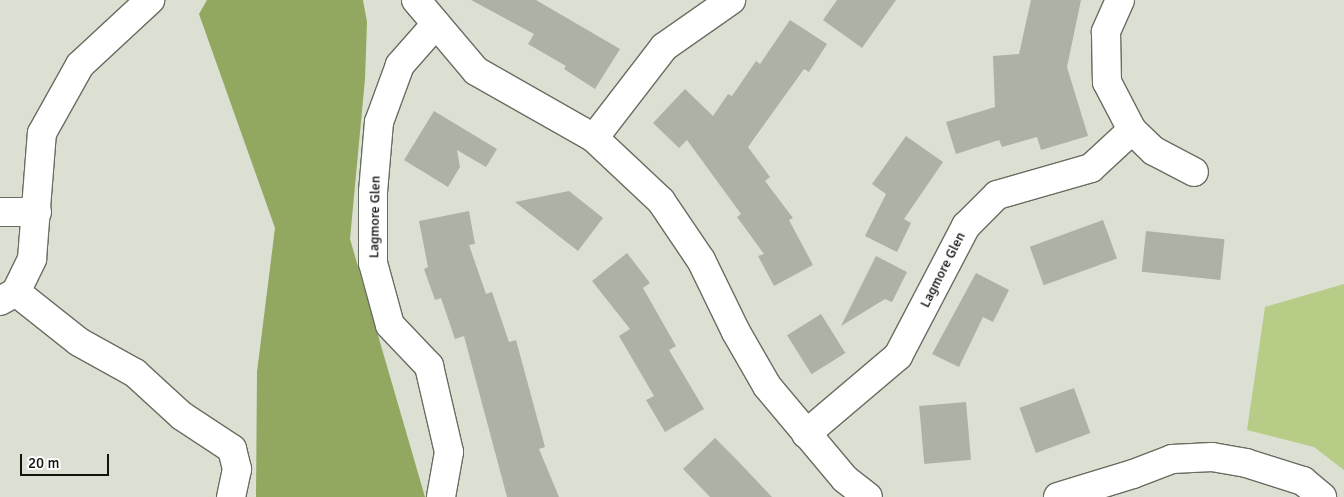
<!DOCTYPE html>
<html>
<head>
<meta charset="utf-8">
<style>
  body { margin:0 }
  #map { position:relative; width:1344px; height:497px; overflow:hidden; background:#dce0d3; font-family:Signika,sans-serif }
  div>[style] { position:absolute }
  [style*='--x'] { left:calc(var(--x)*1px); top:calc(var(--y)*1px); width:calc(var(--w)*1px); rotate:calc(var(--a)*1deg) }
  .green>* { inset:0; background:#b7cc86 }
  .forest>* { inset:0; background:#92a760 }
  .building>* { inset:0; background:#aeb2a5; transform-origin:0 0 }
  .roads { filter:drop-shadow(1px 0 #696d61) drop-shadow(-1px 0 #696d61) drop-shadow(0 1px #696d61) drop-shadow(0 -1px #696d61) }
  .minor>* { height:28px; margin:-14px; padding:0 14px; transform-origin:14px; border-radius:14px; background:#fff }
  span { translate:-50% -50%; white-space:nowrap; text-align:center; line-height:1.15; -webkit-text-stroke:4.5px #fff; paint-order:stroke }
  .street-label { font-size:14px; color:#11130e }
  .scale { position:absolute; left:20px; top:454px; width:89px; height:22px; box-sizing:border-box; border:2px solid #11130e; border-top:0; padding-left:6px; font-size:15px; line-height:18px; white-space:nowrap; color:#11130e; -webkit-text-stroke:4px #fff; paint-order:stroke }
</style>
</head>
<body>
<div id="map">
  <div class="green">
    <i style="clip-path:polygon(1344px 284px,1344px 470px,1314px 447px,1247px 430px,1265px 307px)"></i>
  </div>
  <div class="forest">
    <i style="clip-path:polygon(207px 0,363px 0,367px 22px,365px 79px,350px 239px,425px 497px,256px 497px,257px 372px,275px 228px,199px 14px)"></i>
  </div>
  <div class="building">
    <i style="clip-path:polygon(471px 0,536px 0,620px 49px,595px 89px,564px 69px,566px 66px,528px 44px,534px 34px)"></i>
    <i style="clip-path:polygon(837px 0,896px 0,862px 48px,823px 20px)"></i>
    <i style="clip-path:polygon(1031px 0,1081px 0,1067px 67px,1088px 136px,1041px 150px,1037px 137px,1002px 147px,999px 140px,956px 154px,946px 122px,995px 107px,993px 56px,1019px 54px)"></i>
    <i style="clip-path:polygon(790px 20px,827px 44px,809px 72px,804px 69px,748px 147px,770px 177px,765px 181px,793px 218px,789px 220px,813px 265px,774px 286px,758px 256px,764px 254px,737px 217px,741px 214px,687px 140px,679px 148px,653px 123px,685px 89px,713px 116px,728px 94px,732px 96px,756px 61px,760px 64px)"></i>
    <i style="clip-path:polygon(434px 111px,497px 149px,486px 167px,457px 150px,460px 167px,448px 187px,404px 160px)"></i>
    <i style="clip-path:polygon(906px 136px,943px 162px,904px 219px,911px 223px,897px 252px,865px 236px,886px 194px,872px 184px)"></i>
    <i style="clip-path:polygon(569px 191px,603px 218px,578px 251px,515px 202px)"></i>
    <i style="clip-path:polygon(469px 211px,475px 244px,469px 245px,486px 294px,492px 292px,509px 342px,516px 340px,545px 447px,539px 449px,559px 497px,507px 497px,464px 336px,455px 339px,441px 298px,435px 300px,424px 269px,428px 267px,419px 221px)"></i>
    <i style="left:1103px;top:220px;width:41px;height:78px;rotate:70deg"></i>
    <i style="left:1146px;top:231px;width:79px;height:41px;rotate:6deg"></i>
    <i style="clip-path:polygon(627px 253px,650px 283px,643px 288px,676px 346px,669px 350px,704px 409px,665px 432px,646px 400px,654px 396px,619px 336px,630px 329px,592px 281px)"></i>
    <i style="clip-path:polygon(876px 256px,907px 272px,892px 302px,885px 299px,841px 326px)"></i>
    <i style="clip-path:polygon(976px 273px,1009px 290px,993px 322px,983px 317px,959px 367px,932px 354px)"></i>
    <i style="left:821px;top:314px;width:46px;height:40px;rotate:58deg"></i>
    <i style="left:1074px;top:388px;width:48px;height:58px;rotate:70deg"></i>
    <i style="left:966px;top:402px;width:58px;height:47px;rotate:85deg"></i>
    <i style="clip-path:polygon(715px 438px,735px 458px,772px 497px,710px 497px,683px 469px)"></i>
  </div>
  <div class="roads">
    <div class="minor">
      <i style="--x:416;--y:0;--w:93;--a:49.8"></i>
      <i style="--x:476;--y:71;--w:136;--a:29.6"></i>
      <i style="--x:594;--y:138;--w:92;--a:43.2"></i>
      <i style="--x:661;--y:201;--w:71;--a:55.9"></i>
      <i style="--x:701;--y:260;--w:80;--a:64.1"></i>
      <i style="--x:736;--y:332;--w:62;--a:60.1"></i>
      <i style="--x:767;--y:386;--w:121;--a:50"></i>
      <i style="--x:845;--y:479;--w:29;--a:38"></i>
      <i style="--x:1120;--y:0;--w:35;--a:114"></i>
      <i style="--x:1106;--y:32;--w:50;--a:88.9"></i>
      <i style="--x:1107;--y:82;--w:54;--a:62.5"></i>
      <i style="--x:1132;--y:130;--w:30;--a:44"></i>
      <i style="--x:1154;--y:151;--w:45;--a:27.7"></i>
      <i style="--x:436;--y:24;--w:55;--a:131.3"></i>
      <i style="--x:400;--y:65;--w:61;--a:110.2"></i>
      <i style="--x:379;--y:122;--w:70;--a:94.9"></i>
      <i style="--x:373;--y:192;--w:71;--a:90"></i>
      <i style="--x:373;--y:263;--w:64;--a:74.7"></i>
      <i style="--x:390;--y:325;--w:57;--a:46.4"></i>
      <i style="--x:429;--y:366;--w:88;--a:76.9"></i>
      <i style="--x:449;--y:452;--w:46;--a:100.1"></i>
      <i style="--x:594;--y:138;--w:115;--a:-52.4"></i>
      <i style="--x:664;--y:47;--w:82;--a:-35"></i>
      <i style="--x:0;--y:212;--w:37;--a:0"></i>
      <i style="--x:16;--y:292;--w:80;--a:38.4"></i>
      <i style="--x:79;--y:342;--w:64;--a:29"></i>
      <i style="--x:135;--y:373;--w:64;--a:42.5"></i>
      <i style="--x:182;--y:416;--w:60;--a:33.4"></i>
      <i style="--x:232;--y:449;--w:21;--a:76"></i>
      <i style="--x:237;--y:469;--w:29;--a:102"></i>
      <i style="--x:0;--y:301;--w:18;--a:-29"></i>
      <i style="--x:16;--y:292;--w:37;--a:-64"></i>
      <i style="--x:32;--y:259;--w:126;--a:-85.5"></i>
      <i style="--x:42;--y:133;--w:78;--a:-60.8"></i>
      <i style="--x:80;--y:65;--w:96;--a:-42.9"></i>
      <i style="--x:806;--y:434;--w:121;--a:-40.3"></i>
      <i style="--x:898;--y:356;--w:147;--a:-62.4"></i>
      <i style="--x:966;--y:226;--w:44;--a:-45"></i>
      <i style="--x:997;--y:195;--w:98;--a:-16"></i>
      <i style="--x:1091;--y:168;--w:56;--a:-42.8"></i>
      <i style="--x:1058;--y:497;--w:78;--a:-17"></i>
      <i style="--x:1133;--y:474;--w:42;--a:-21"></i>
      <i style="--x:1172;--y:459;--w:40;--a:-2.9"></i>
      <i style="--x:1212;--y:457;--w:35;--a:10"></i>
      <i style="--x:1246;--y:463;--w:60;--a:17.5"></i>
      <i style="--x:1303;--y:481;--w:25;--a:40"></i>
    </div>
  </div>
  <div class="street-label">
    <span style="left:375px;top:217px;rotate:-89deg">Lagmore Glen</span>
    <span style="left:943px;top:270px;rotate:-63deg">Lagmore Glen</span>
  </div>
  <div class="scale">20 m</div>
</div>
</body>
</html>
